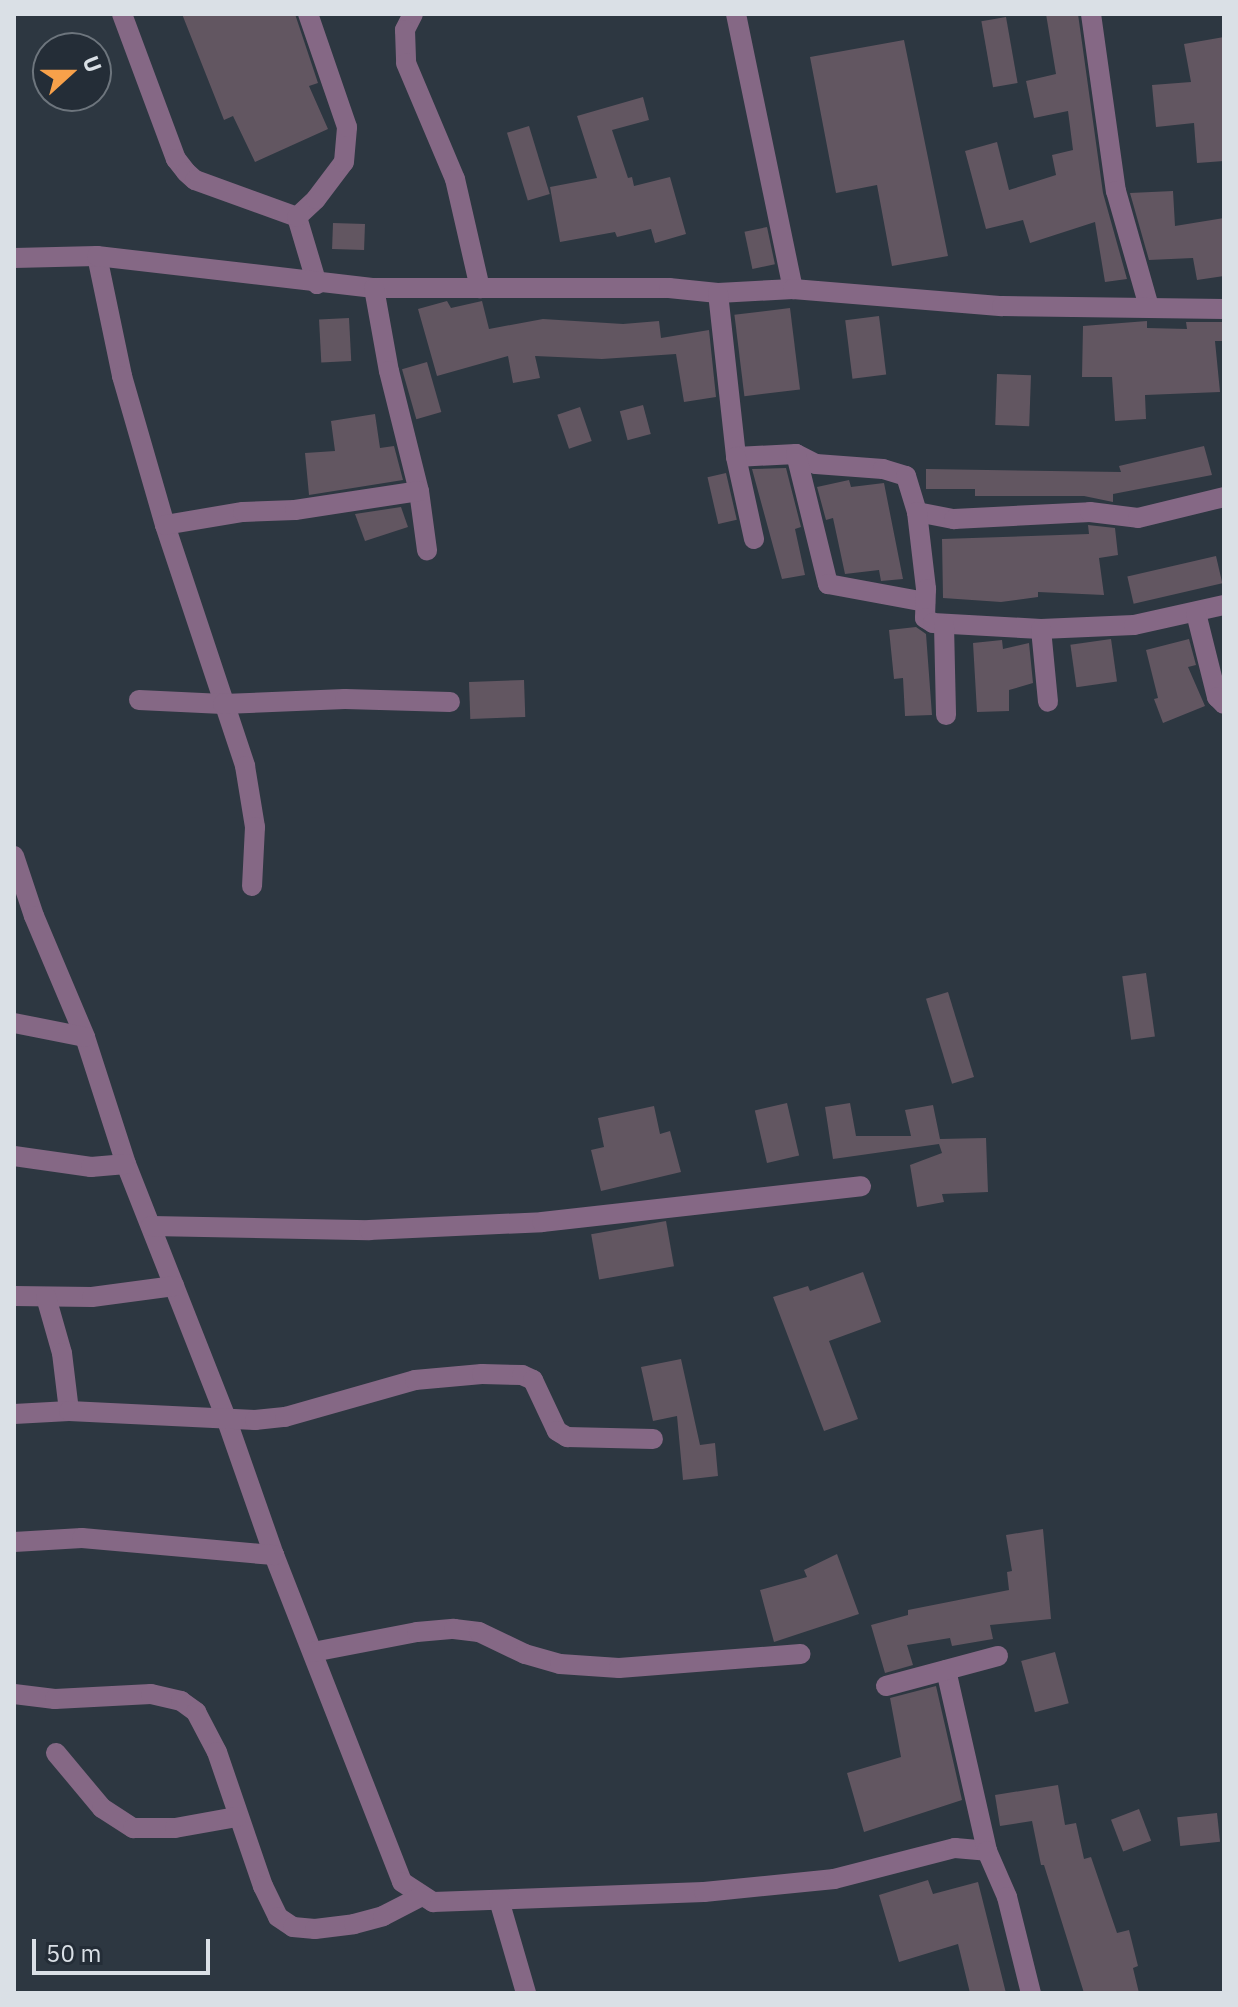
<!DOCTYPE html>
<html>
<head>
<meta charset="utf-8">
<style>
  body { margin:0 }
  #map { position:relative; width:1238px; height:2007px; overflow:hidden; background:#2d3741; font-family:"IBM Plex Sans",sans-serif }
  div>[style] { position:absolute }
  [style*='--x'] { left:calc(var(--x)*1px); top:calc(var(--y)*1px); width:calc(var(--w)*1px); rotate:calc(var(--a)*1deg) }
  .building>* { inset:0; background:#625661; transform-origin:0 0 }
  .minor>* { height:20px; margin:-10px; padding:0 10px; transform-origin:10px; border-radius:10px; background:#856885 }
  span { translate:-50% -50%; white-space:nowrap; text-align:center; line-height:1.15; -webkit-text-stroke:6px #242d37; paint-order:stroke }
  .frame { position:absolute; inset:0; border:16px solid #dae0e6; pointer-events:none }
  .north { position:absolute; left:32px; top:32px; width:80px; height:80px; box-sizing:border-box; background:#242d37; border:2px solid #6d757d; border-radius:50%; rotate:69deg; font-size:22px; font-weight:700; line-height:32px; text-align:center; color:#dae0e6 }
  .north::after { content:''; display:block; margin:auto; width:28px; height:36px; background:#f8a14a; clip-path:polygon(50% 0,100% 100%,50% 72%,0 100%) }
  .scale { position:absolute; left:32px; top:1939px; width:178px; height:36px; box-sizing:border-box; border:4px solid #dae0e6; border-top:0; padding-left:10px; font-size:24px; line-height:28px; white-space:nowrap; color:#dae0e6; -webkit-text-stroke:6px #242d37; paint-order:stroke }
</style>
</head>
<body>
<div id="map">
  <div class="building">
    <i style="clip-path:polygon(182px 14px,295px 14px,318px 83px,309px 86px,328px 129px,255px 162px,233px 116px,224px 120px)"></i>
    <i style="clip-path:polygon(1046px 14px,1078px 14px,1103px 193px,1127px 279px,1105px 282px,1095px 222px,1030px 243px,1023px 220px,986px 229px,965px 151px,997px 142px,1009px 190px,1056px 175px,1052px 155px,1073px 150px,1068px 111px,1034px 118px,1026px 81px,1056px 74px)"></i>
    <i style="left:1006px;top:17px;width:67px;height:25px;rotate:80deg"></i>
    <i style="clip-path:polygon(1224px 37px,1224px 161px,1197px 163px,1194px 123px,1156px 127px,1152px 85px,1191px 82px,1184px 44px)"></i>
    <i style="clip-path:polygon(904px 40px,948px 256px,892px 266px,877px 185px,836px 193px,810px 57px)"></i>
    <i style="clip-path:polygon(643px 97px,649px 120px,612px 130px,628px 178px,632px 177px,634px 186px,670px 177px,686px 234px,655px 243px,651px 229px,617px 237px,615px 232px,560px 242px,550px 187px,597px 178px,577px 116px)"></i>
    <i style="left:529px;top:126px;width:71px;height:23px;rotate:73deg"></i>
    <i style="clip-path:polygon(1173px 191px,1175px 226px,1224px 218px,1224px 276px,1197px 280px,1193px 258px,1149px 260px,1130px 193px)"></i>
    <i style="left:333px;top:223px;width:32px;height:26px;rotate:2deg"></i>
    <i style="left:767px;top:227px;width:38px;height:23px;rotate:78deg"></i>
    <i style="clip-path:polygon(447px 301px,451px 308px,482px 301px,489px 329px,543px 319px,623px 324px,659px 321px,661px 338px,709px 330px,716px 397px,684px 402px,676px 354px,602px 359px,535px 356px,540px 378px,513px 383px,508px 356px,437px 376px,418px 309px)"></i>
    <i style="left:790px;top:308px;width:82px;height:56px;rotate:83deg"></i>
    <i style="left:879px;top:316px;width:59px;height:34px;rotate:83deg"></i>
    <i style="left:349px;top:318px;width:43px;height:30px;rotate:87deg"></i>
    <i style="clip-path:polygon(1147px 321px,1147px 328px,1187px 329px,1186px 322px,1224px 322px,1224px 341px,1215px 341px,1220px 392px,1145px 395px,1146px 419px,1115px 421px,1112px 377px,1082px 377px,1083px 326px)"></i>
    <i style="left:427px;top:362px;width:52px;height:26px;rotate:74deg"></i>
    <i style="left:997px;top:374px;width:34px;height:51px;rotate:2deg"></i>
    <i style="left:643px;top:405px;width:30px;height:24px;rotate:75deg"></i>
    <i style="left:580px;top:407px;width:36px;height:24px;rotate:71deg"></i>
    <i style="clip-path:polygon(375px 414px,380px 448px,394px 446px,403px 480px,309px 495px,305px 453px,335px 451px,331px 421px)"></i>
    <i style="clip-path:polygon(1204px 446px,1212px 475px,1113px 494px,1113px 502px,1084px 496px,975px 496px,975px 489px,926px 489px,926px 469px,1121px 472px,1119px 466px)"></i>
    <i style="clip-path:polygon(786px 468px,801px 527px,795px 529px,805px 575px,782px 579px,752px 469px)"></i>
    <i style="left:726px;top:473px;width:48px;height:19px;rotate:77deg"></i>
    <i style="clip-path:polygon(849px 480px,851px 487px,884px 483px,903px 579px,881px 581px,879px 570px,845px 574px,833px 518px,826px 520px,817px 487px)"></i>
    <i style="clip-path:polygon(401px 507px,408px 527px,365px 541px,355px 514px)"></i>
    <i style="clip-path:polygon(1088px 525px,1115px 528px,1118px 555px,1099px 558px,1104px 595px,1038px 592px,1038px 597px,1001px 602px,943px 598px,942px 539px,1089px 534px)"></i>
    <i style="left:1216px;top:556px;width:28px;height:91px;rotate:77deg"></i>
    <i style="clip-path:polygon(916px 627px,926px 634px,932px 715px,905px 716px,903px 678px,894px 679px,889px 630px)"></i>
    <i style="left:1111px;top:639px;width:43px;height:41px;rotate:82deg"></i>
    <i style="clip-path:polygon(1189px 639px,1196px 665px,1188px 667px,1205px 706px,1163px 723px,1154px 699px,1158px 698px,1146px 650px)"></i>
    <i style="clip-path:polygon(1002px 640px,1003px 649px,1029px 643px,1033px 683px,1009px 690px,1009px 711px,977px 712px,973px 643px)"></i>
    <i style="left:524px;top:680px;width:37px;height:55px;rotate:88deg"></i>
    <i style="left:1146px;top:973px;width:64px;height:24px;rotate:82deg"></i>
    <i style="left:948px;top:992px;width:89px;height:23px;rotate:73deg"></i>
    <i style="left:787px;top:1103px;width:54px;height:33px;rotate:77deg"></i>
    <i style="clip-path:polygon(850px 1103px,856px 1136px,911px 1136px,905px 1110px,933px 1105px,940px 1139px,986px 1138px,988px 1192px,942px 1194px,944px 1202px,917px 1207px,910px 1165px,942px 1153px,939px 1144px,833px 1159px,825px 1107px)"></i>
    <i style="clip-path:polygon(654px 1106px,660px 1134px,670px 1131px,681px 1172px,601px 1191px,591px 1150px,604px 1147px,598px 1118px)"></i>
    <i style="left:666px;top:1221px;width:46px;height:76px;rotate:80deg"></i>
    <i style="clip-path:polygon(863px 1272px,881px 1322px,829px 1341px,858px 1419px,824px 1431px,773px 1297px,808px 1286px,810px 1291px)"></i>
    <i style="clip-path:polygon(681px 1359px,700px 1445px,715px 1443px,718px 1476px,683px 1480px,677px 1416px,653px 1421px,641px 1367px)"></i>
    <i style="clip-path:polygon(1043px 1529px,1051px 1619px,990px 1625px,993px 1639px,952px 1646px,950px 1638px,907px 1645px,913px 1665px,885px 1673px,871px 1625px,908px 1615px,908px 1610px,1009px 1590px,1007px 1572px,1012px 1571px,1006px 1535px)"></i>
    <i style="clip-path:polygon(837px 1554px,859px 1614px,774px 1642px,760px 1590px,807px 1577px,804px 1570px)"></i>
    <i style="left:1055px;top:1652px;width:53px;height:35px;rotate:75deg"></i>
    <i style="clip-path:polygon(936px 1686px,962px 1800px,864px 1832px,847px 1773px,901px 1757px,890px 1698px)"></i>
    <i style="clip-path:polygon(1058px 1785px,1065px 1825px,1076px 1823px,1084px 1859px,1091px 1857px,1117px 1933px,1129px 1930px,1138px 1966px,1133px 1968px,1139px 1993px,1084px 1993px,1044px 1865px,1041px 1865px,1032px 1821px,1000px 1826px,995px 1795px)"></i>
    <i style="left:1139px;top:1809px;width:34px;height:30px;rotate:69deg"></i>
    <i style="left:1217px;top:1813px;width:29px;height:40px;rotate:84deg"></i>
    <i style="clip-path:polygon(928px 1880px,933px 1894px,978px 1882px,1006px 1993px,970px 1993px,958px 1944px,899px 1962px,879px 1895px)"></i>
  </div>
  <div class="minor">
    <i style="--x:122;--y:14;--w:155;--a:69.6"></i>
    <i style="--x:176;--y:159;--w:16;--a:52"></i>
    <i style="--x:186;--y:172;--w:12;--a:42"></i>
    <i style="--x:195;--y:180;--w:109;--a:19.9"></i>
    <i style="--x:297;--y:217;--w:70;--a:73.4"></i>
    <i style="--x:413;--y:14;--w:18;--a:117"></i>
    <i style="--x:405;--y:30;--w:33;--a:88"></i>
    <i style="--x:406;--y:63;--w:126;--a:67.1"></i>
    <i style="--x:455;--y:179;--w:112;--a:77.1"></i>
    <i style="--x:736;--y:14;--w:281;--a:78.3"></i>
    <i style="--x:1091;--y:14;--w:179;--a:82"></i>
    <i style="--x:1116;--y:191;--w:121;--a:74.1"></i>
    <i style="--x:297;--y:217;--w:26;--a:-43"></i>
    <i style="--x:316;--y:199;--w:46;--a:-52.9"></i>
    <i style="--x:344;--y:162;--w:35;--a:-85"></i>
    <i style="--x:347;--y:127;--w:120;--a:-109"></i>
    <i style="--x:97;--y:256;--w:123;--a:78.2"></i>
    <i style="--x:122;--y:376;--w:155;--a:73.9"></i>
    <i style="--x:165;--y:525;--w:254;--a:71.6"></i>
    <i style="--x:245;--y:766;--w:62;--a:80.7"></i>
    <i style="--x:255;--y:827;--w:59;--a:92.9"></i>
    <i style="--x:14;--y:258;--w:83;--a:-1.4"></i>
    <i style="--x:97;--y:256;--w:279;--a:6.6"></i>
    <i style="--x:374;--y:288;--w:295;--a:0"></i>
    <i style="--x:669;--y:288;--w:49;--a:5.8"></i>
    <i style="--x:718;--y:293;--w:75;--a:-3.1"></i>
    <i style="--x:793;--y:289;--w:210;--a:4.7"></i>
    <i style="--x:1002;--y:306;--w:222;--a:0.8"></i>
    <i style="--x:374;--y:288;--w:84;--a:79.8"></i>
    <i style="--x:389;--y:371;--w:124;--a:76"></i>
    <i style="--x:419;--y:491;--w:60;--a:82.3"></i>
    <i style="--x:718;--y:293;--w:165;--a:83.7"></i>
    <i style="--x:736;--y:457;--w:60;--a:-2.9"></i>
    <i style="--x:796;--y:454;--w:22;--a:27"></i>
    <i style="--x:816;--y:464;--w:67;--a:4.3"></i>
    <i style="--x:883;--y:469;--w:24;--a:17"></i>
    <i style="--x:906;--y:476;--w:38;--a:73"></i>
    <i style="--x:917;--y:512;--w:38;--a:11"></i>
    <i style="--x:954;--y:519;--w:136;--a:-2.9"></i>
    <i style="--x:1090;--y:512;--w:48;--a:7.1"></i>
    <i style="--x:1138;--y:518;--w:89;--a:-13.7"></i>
    <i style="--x:796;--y:454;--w:134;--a:76.2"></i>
    <i style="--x:828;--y:584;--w:99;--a:10.5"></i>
    <i style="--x:736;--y:457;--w:84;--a:77.6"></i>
    <i style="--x:917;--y:512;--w:78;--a:83.3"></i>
    <i style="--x:926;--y:589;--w:29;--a:92"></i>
    <i style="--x:925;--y:618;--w:9;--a:32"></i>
    <i style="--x:933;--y:623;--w:108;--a:3.2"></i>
    <i style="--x:1041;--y:629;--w:93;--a:-2.5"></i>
    <i style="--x:1134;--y:625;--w:92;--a:-12.5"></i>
    <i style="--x:165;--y:525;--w:79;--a:-9.5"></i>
    <i style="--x:243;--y:512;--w:52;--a:-2.2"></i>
    <i style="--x:295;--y:510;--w:125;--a:-8.7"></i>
    <i style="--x:1196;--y:613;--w:87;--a:76"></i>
    <i style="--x:1217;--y:697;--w:10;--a:45"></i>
    <i style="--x:944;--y:625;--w:90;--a:88.7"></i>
    <i style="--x:1041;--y:629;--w:73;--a:84.5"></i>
    <i style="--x:139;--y:700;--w:84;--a:2.7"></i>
    <i style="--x:223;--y:704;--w:122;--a:-2.3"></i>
    <i style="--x:345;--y:699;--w:105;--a:1.6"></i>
    <i style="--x:14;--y:856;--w:63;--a:71.6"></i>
    <i style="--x:34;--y:916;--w:131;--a:67.1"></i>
    <i style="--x:85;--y:1037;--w:133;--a:72.1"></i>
    <i style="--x:126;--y:1164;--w:273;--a:68.5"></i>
    <i style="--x:226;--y:1418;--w:145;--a:70.7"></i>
    <i style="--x:274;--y:1555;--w:351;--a:68.6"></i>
    <i style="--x:402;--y:1882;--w:37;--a:33"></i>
    <i style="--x:433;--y:1902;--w:271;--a:-2.1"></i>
    <i style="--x:704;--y:1892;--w:131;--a:-5.7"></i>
    <i style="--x:834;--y:1879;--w:125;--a:-14.4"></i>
    <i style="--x:955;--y:1848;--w:32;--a:5"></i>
    <i style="--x:14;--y:1023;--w:72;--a:11.2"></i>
    <i style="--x:14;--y:1156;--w:78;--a:8.1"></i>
    <i style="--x:91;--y:1167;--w:35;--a:-5"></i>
    <i style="--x:151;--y:1226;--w:218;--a:1.1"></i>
    <i style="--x:369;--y:1230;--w:173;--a:-2.6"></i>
    <i style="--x:542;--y:1222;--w:321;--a:-6.4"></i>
    <i style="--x:14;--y:1296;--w:78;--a:0.7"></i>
    <i style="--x:92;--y:1297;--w:83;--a:-7.6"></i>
    <i style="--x:46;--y:1297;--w:58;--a:74.1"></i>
    <i style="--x:62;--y:1353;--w:58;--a:83.1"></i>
    <i style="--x:14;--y:1414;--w:55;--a:-3.1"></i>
    <i style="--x:69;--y:1411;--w:186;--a:2.8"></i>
    <i style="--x:255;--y:1420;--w:30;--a:-6"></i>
    <i style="--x:285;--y:1417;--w:135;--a:-15.9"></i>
    <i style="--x:415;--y:1380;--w:67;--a:-5.1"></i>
    <i style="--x:482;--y:1374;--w:40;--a:1.4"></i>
    <i style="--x:522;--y:1375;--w:12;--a:24"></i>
    <i style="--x:533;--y:1380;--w:56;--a:64.8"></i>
    <i style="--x:557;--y:1431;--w:12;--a:31"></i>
    <i style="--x:567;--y:1437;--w:86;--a:1.3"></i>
    <i style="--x:14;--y:1542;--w:68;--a:-3.4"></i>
    <i style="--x:82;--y:1538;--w:193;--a:5.1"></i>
    <i style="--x:313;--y:1652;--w:106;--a:-10.9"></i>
    <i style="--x:417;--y:1632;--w:37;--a:-5"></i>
    <i style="--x:454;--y:1629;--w:25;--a:7"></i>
    <i style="--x:479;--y:1632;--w:51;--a:25.6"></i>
    <i style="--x:525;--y:1654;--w:36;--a:16"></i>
    <i style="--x:560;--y:1664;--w:59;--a:3.9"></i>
    <i style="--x:619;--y:1668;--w:182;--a:-4.4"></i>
    <i style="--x:946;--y:1670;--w:186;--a:77.2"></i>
    <i style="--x:987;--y:1851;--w:50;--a:66.5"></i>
    <i style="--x:1007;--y:1897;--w:99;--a:76"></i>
    <i style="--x:886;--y:1686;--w:116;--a:-15"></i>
    <i style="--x:14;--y:1694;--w:41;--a:7"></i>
    <i style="--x:55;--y:1699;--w:96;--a:-3"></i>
    <i style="--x:151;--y:1694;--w:31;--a:13"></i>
    <i style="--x:181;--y:1701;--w:19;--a:36"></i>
    <i style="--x:196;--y:1712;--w:45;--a:62.3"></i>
    <i style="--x:217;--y:1752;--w:142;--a:71.1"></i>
    <i style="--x:263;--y:1886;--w:34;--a:64"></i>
    <i style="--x:278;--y:1917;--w:18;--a:34"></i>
    <i style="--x:293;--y:1927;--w:22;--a:5"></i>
    <i style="--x:315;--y:1929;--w:39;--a:-7"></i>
    <i style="--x:354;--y:1924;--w:30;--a:-15"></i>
    <i style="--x:383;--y:1916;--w:44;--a:-27.1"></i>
    <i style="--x:56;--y:1753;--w:72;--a:50.1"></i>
    <i style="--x:102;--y:1808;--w:37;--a:33"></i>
    <i style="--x:133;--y:1828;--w:42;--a:0"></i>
    <i style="--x:175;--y:1828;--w:63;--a:-10.1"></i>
    <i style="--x:499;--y:1900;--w:97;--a:73.8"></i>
  </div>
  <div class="frame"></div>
  <div class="north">U</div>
  <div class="scale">50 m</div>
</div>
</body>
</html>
